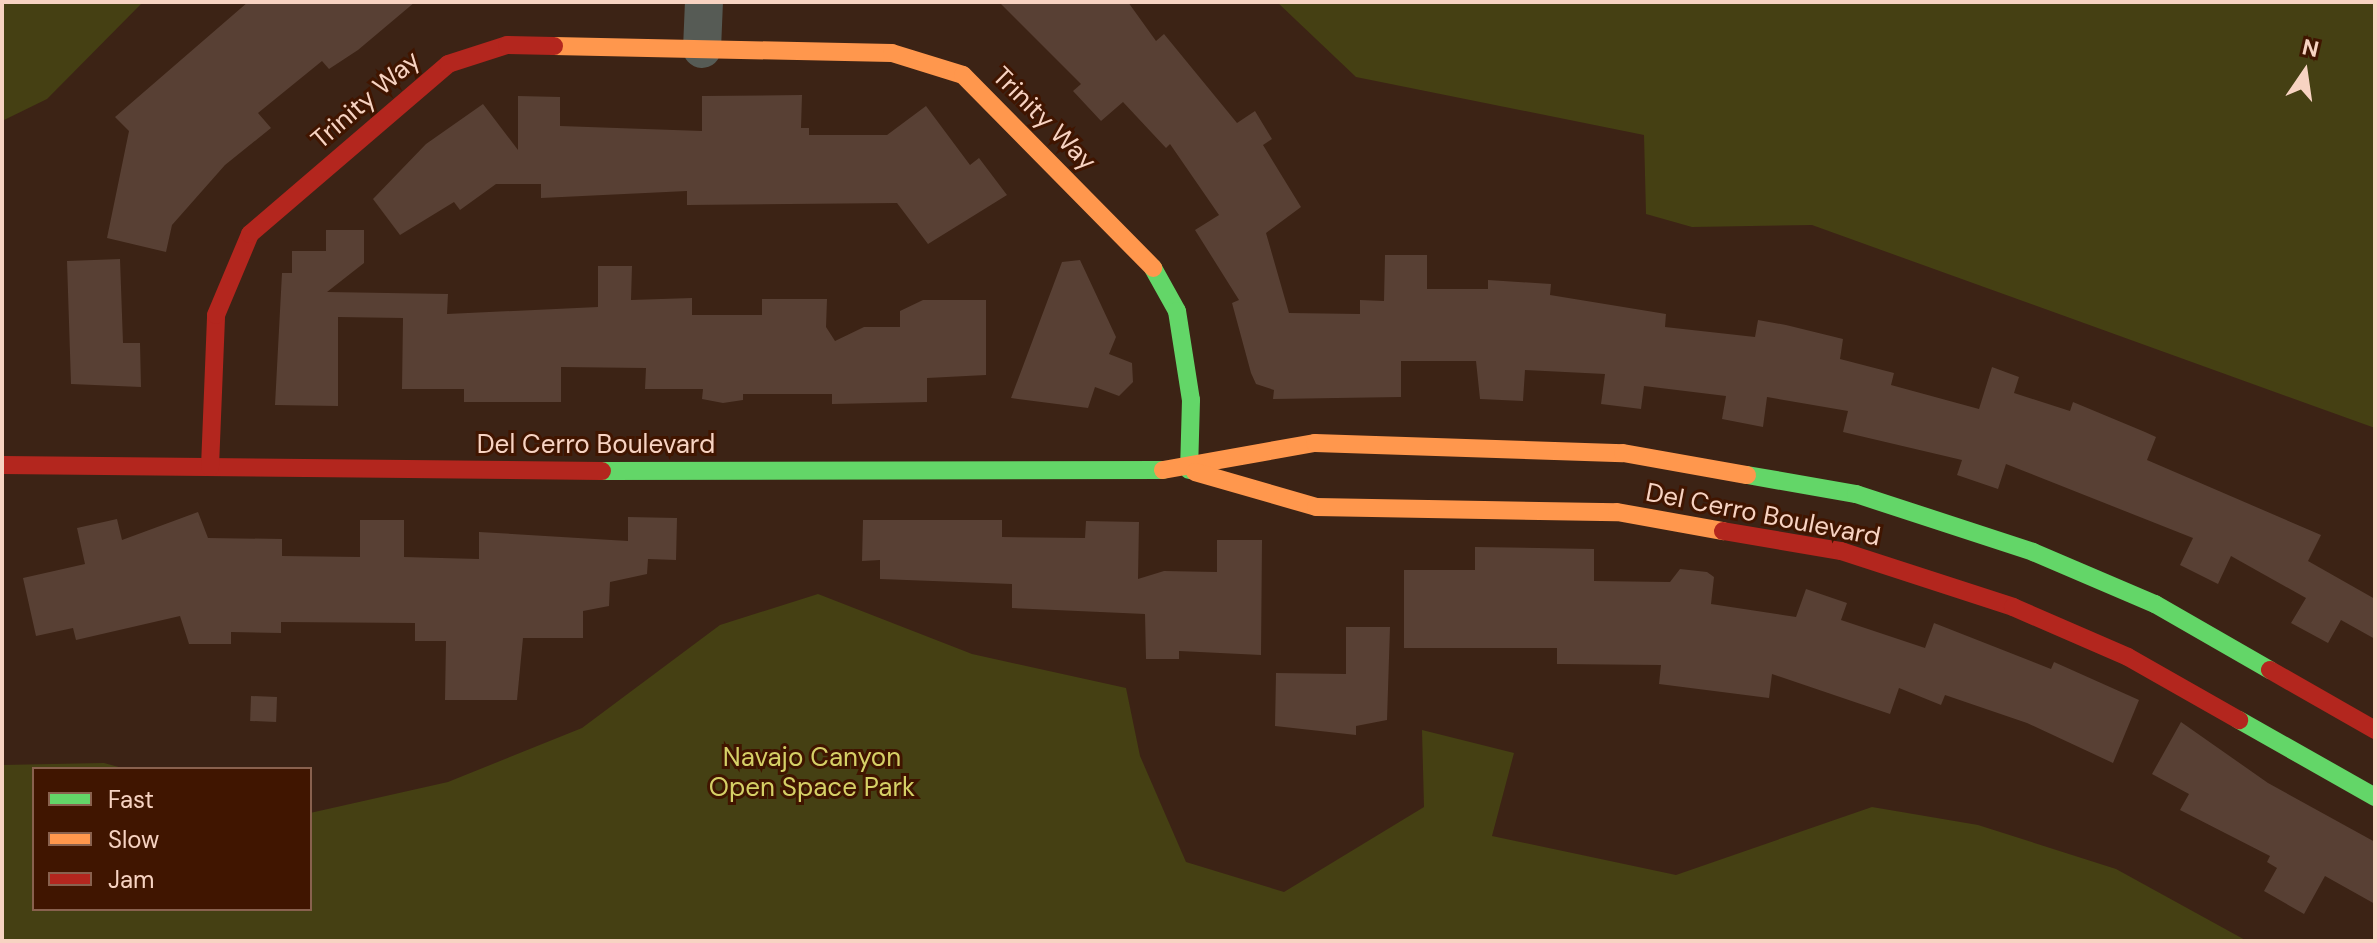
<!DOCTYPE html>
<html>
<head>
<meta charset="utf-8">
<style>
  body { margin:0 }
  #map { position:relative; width:2377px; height:943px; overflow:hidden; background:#3c2315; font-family:"DM Sans",sans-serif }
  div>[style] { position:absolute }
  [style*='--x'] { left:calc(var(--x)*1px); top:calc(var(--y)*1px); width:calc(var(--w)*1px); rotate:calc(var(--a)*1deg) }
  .green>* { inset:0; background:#454013 }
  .building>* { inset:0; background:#584034; transform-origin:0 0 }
  .street>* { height:38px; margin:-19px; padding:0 19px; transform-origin:19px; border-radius:19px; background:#565b55 }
  .fast>* { height:18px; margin:-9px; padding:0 9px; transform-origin:9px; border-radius:9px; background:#63d668 }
  .slow>* { height:18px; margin:-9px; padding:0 9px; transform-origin:9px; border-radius:9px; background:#ff974d }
  .jam>* { height:18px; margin:-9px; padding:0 9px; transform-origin:9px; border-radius:9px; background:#b3261e }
  span { translate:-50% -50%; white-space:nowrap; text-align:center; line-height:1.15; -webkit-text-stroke:6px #401500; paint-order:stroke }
  .street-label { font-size:26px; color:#f7d3c2 }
  .park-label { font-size:26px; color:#d5d066 }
  .frame { position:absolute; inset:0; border:4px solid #f7d3c2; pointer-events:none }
  .legend { position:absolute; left:32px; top:767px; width:280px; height:144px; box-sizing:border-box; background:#401500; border:2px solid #89614e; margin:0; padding:10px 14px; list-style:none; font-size:24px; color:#f7d3c2 }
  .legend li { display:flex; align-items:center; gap:16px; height:40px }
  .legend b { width:40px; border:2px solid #89614e }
  .north { position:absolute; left:2265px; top:32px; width:80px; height:80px; -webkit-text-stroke:6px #401500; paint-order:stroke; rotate:13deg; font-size:22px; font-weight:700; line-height:32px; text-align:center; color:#f7d3c2 }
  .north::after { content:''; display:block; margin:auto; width:28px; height:36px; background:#f7d3c2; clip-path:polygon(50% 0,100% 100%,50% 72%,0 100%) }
</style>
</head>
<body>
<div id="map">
  <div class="green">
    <i style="clip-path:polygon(2px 2px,143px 2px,47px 99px,2px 121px)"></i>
    <i style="clip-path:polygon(1277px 2px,2375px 2px,2375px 428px,1812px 225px,1692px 227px,1646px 214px,1644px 135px,1356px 77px)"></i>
    <i style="clip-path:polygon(818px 594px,972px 654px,1126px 688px,1140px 756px,1186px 862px,1284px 892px,1424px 807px,1422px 730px,1514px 753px,1492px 836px,1676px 875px,1872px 807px,1978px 825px,2116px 869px,2247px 941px,2px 941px,2px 765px,104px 763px,126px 769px,34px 769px,34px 909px,310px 909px,310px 813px,448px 782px,582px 728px,720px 625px)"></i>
  </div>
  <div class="building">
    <i style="clip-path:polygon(248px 2px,415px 2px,358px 50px,329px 69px,322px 61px,258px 113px,271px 128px,225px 165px,172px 225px,166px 252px,107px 238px,129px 131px,115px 117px)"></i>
    <i style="clip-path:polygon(999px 2px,1128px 2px,1156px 41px,1164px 34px,1237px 123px,1255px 111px,1272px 139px,1263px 145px,1301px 207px,1266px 233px,1289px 313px,1360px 314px,1360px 300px,1384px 301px,1385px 255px,1427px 255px,1427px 289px,1488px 289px,1488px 280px,1551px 284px,1550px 295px,1666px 314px,1665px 327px,1755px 337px,1758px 320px,1786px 325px,1843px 339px,1840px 359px,1894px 373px,1891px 385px,1979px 409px,1992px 367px,2019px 377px,2014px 393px,2070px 411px,2073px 402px,2145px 432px,2156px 437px,2147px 460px,2321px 535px,2308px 561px,2375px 599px,2375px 639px,2341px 620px,2328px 643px,2291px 623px,2306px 598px,2231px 556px,2218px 584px,2180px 565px,2193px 538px,2006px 464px,1998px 489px,1957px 475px,1962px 460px,1843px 432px,1848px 411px,1767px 397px,1763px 427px,1722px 419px,1726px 396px,1644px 386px,1641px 409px,1601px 404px,1605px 374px,1525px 370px,1523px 401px,1480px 399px,1476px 361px,1401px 361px,1401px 397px,1273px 399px,1274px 390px,1256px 384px,1251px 373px,1232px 303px,1239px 300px,1195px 230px,1219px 215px,1170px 144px,1166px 148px,1123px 102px,1101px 121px,1073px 91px,1081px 84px)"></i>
    <i style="clip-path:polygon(802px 95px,801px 128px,809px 128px,809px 135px,887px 135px,926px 106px,970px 165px,979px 158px,1007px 195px,928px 244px,897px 203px,687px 205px,687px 191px,541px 198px,541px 184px,496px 184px,460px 210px,454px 202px,400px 235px,373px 199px,426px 144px,483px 104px,518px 150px,518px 96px,560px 97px,560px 126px,702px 131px,702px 96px)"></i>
    <i style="clip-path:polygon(326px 230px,364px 230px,364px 263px,327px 292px,448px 294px,447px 314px,598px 307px,598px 266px,632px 266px,631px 300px,692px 298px,692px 315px,762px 315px,762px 299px,827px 299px,826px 327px,835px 341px,864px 327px,900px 327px,900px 311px,923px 300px,986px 300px,986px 375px,927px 378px,927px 402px,832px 404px,832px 394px,743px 394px,743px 400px,723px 403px,702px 399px,703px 389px,645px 389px,646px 368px,561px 367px,561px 402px,464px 402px,464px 389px,402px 389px,403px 318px,338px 317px,338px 406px,275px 405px,282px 273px,292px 273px,292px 251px,326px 251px)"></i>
    <i style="clip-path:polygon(120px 259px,123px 343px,140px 343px,141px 387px,71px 384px,67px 261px)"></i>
    <i style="clip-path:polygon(1080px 260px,1116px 337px,1109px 354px,1132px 363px,1133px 382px,1119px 396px,1095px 387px,1088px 408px,1011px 398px,1062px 262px)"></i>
    <i style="clip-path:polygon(198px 512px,208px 538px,282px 539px,282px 556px,360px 557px,360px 520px,404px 520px,404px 557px,479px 559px,479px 532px,628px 541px,628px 517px,677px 518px,676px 560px,648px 559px,647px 574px,610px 582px,609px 606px,583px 611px,583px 638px,523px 638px,517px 700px,445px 700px,446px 641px,415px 641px,415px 623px,281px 622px,281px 633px,231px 632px,231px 644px,189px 644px,180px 616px,76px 640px,73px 628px,36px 636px,23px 578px,85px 564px,77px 528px,117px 519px,122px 540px)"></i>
    <i style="clip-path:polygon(863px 520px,1002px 520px,1002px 537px,1085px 538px,1086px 521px,1139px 522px,1138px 579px,1164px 571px,1217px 572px,1217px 540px,1262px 540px,1261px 655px,1179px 651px,1179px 659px,1146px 659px,1145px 614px,1012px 608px,1012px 584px,880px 579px,880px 560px,862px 561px)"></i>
    <i style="clip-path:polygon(1475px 547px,1594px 549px,1594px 581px,1670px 582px,1680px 569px,1707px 572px,1714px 577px,1711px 604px,1796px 617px,1806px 589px,1847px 603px,1841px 620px,1925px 648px,1934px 623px,2051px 669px,2054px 662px,2139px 700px,2113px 763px,2027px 723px,1945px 695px,1941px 705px,1899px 688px,1890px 714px,1772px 674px,1769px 698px,1659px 684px,1661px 665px,1557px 664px,1557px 648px,1404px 648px,1404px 570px,1475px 570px)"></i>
    <i style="clip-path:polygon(1346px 627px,1390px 627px,1387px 720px,1356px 726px,1356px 735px,1275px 726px,1276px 673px,1346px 674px)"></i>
    <i style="left:251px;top:696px;width:26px;height:25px;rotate:2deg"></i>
    <i style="clip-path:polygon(2181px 722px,2268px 783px,2375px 842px,2375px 904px,2325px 876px,2304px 914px,2264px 891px,2277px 868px,2267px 862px,2270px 856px,2180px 810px,2189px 794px,2152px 774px)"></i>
  </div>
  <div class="street">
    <i style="--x:702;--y:49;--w:47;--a:-87.6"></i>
  </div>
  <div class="fast">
    <i style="--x:1153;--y:268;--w:49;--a:60.8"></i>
    <i style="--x:1177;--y:311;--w:90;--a:81.1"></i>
    <i style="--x:1191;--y:400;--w:70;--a:91.6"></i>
    <i style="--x:602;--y:471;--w:561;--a:-0.1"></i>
    <i style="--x:1747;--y:475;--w:111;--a:9.9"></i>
    <i style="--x:1856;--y:494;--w:186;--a:18.1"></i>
    <i style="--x:2033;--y:552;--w:133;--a:23.1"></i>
    <i style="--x:2155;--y:604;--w:133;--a:29.9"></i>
    <i style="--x:2239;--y:720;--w:156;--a:29.5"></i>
  </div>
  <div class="slow">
    <i style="--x:554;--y:46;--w:338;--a:1.2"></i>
    <i style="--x:892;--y:53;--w:74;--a:17.2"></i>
    <i style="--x:963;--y:75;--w:271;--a:45.4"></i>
    <i style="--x:1163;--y:470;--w:154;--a:-10.1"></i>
    <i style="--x:1315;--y:443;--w:308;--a:1.9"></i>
    <i style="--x:1623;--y:453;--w:126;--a:10.1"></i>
    <i style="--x:1195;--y:472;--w:126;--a:16.1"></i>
    <i style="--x:1316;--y:507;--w:301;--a:1"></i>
    <i style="--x:1617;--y:512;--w:108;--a:10.2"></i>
  </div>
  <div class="jam">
    <i style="--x:2;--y:465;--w:600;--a:0.57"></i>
    <i style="--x:210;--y:467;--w:152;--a:-87.7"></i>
    <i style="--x:216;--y:315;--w:88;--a:-67.2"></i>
    <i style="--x:250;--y:234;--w:261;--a:-40.6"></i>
    <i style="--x:448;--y:64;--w:62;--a:-17.9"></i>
    <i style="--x:507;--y:45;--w:47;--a:1.2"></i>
    <i style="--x:1723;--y:531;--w:120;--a:9.6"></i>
    <i style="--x:1841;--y:551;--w:181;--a:18"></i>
    <i style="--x:2013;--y:607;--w:125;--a:23.5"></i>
    <i style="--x:2128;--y:657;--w:128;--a:29.6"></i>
    <i style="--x:2270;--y:670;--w:121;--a:29.7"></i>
  </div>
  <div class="street-label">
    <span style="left:366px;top:100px;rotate:-41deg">Trinity Way</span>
    <span style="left:1044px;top:119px;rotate:45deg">Trinity Way</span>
    <span style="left:596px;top:445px">Del Cerro Boulevard</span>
    <span style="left:1763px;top:515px;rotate:11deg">Del Cerro Boulevard</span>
  </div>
  <div class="park-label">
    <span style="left:812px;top:773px">Navajo Canyon<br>Open Space Park</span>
  </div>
  <div class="frame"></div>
  <ul class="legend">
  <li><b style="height:10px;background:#63d668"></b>Fast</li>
  <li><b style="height:10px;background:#ff974d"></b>Slow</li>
  <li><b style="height:10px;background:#b3261e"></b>Jam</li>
  </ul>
  <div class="north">N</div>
</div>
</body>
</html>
